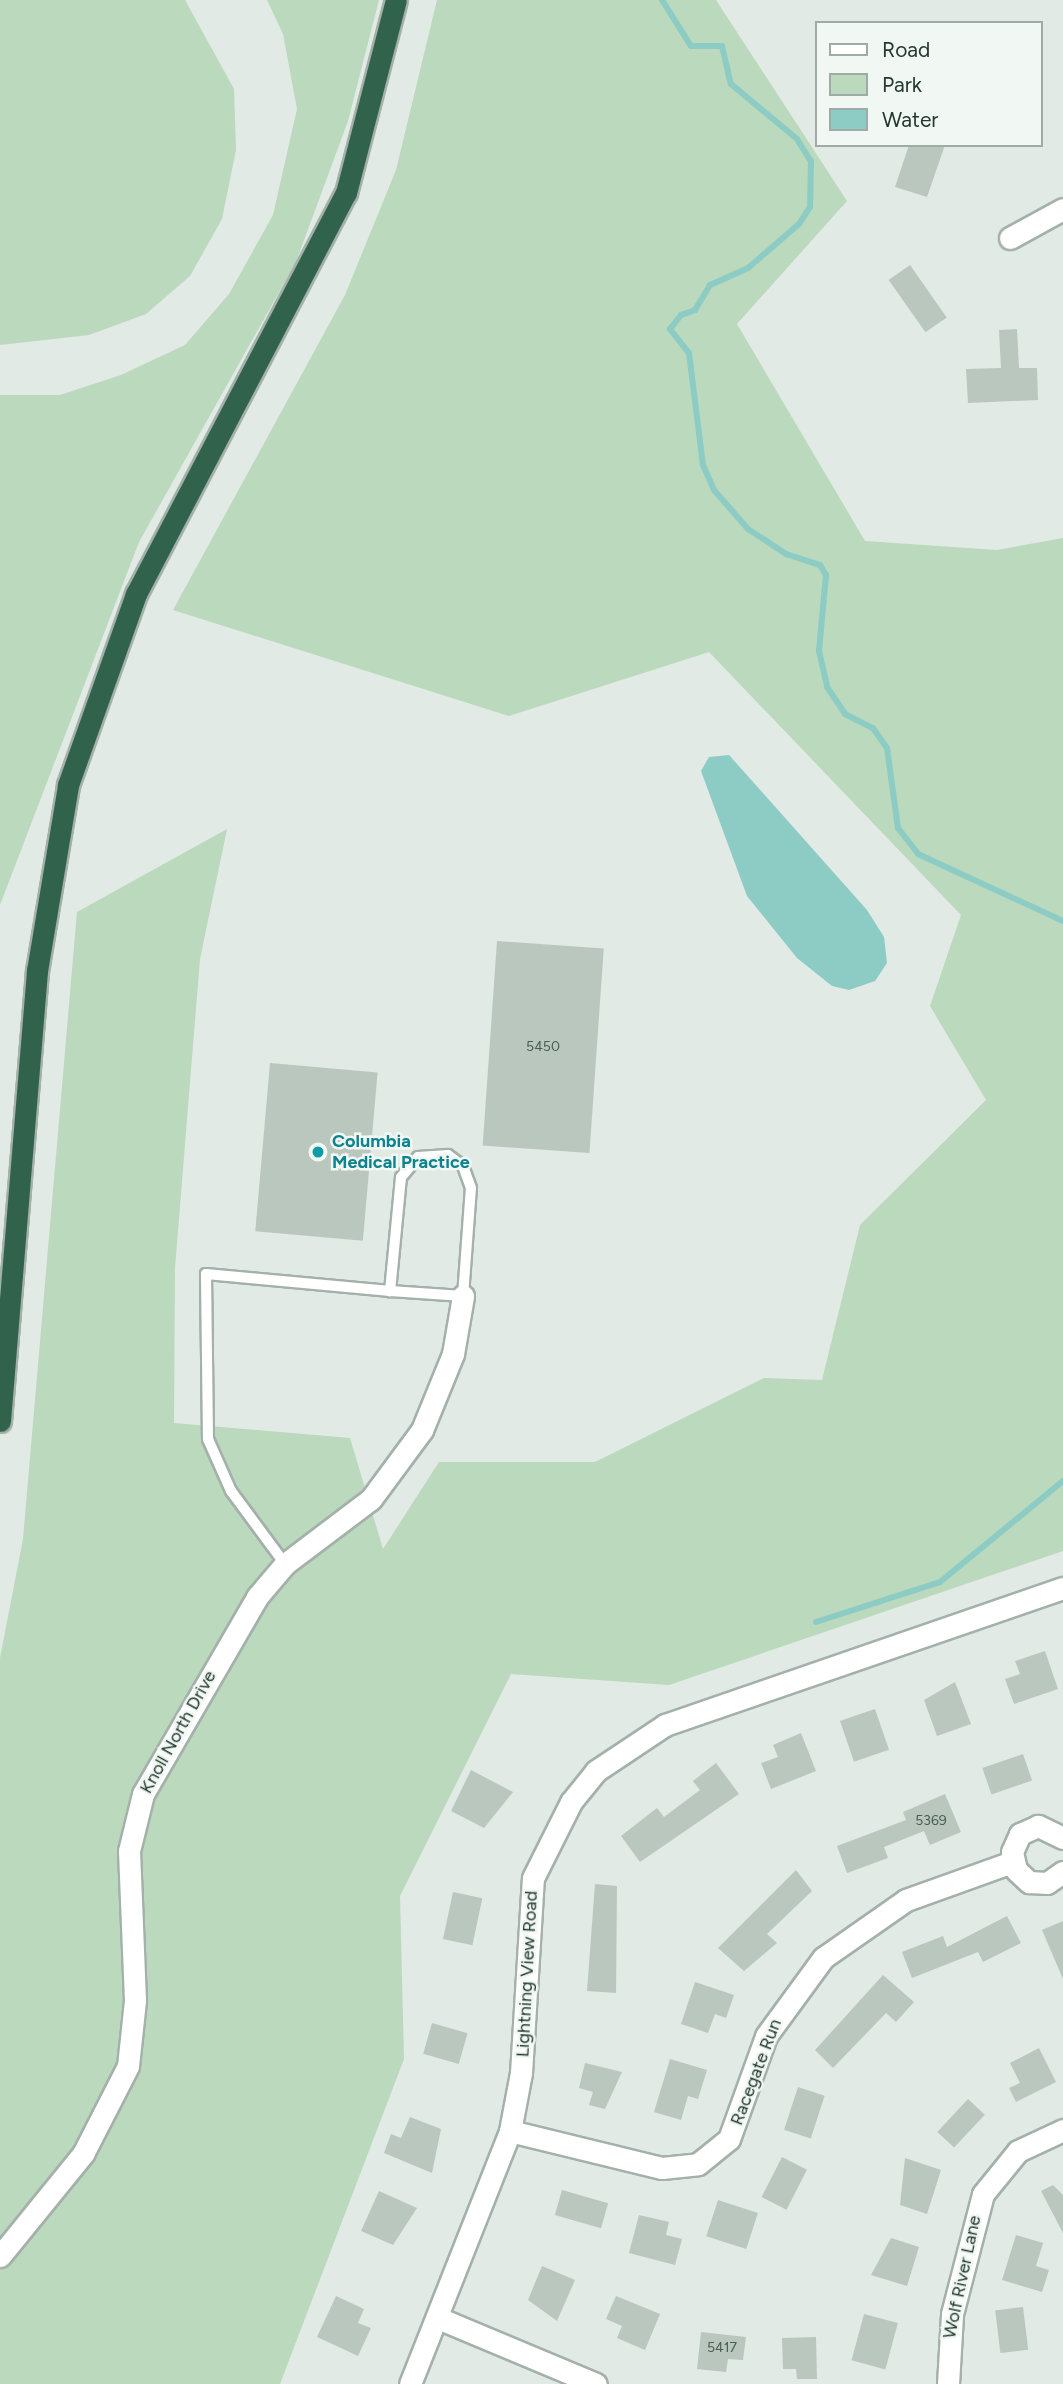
<!DOCTYPE html>
<html>
<head>
<meta charset="utf-8">
<style>
  body { margin:0 }
  #map { position:relative; width:1063px; height:2384px; overflow:hidden; background:#e1eae4; font-family:Figtree,sans-serif }
  div>[style] { position:absolute }
  [style*='--x'] { left:calc(var(--x)*1px); top:calc(var(--y)*1px); width:calc(var(--w)*1px); rotate:calc(var(--a)*1deg) }
  .green>* { inset:0; background:#bbd9bc }
  .water>* { inset:0; background:#8dcbc5 }
  .stream>* { height:6px; margin:-3px; padding:0 3px; transform-origin:3px; border-radius:3px; background:#8dcbc5 }
  .building>* { inset:0; background:#b9c7bf; transform-origin:0 0 }
  .roads { filter:drop-shadow(2px 0 #a4b1aa) drop-shadow(-2px 0 #a4b1aa) drop-shadow(0 2px #a4b1aa) drop-shadow(0 -2px #a4b1aa) }
  .service>* { height:10px; margin:-5px; padding:0 5px; transform-origin:5px; border-radius:5px; background:#fff }
  .minor>* { height:21px; margin:-10.5px; padding:0 10.5px; transform-origin:10.5px; border-radius:10.5px; background:#fff }
  .motorway>* { height:21px; margin:-10.5px; padding:0 10.5px; transform-origin:10.5px; border-radius:10.5px; background:#31634c }
  .dots>* { width:19px; height:19px; translate:-50% -50%; box-sizing:border-box; border:4px solid #f1f7f2; border-radius:50% }
  span { translate:-50% -50%; white-space:nowrap; text-align:center; line-height:1.15; -webkit-text-stroke:5px #f1f7f2; paint-order:stroke }
  .number-label { font-size:14px; color:#485c52 }
  .number-label span { -webkit-text-stroke-width:0 }
  .culture-label { font-size:18px; color:#0d838f; font-weight:700 }
  .left { translate:0 -50%; text-align:left }
  .street-label { font-size:18px; color:#23392e }
  .legend { position:absolute; left:815px; top:21px; width:228px; height:126px; box-sizing:border-box; background:#f1f7f2; border:2px solid #9faba4; margin:0; padding:9px 12px; list-style:none; font-size:21px; color:#23392e }
  .legend li { display:flex; align-items:center; gap:14px; height:35px }
  .legend b { width:35px; border:2px solid #9faba4 }
</style>
</head>
<body>
<div id="map">
  <div class="green">
    <i style="clip-path:polygon(0 0,185px 0,234px 89px,236px 150px,222px 219px,190px 276px,146px 314px,89px 335px,0 345px)"></i>
    <i style="clip-path:polygon(267px 0,379px 0,348px 121px,296px 262px,139px 542px,0 905px,0 395px,60px 395px,121px 375px,185px 345px,229px 294px,273px 215px,297px 109px,283px 34px)"></i>
    <i style="clip-path:polygon(437px 0,716px 0,847px 201px,737px 324px,865px 541px,997px 550px,1063px 538px,1063px 1551px,669px 1685px,511px 1674px,400px 1896px,404px 2059px,280px 2384px,0 2384px,0 1658px,23px 1539px,77px 912px,227px 829px,200px 959px,175px 1268px,174px 1423px,350px 1438px,383px 1549px,439px 1462px,595px 1462px,764px 1378px,822px 1380px,860px 1225px,986px 1100px,930px 1006px,961px 915px,709px 652px,509px 716px,173px 610px,345px 295px,396px 170px)"></i>
  </div>
  <div class="water">
    <i style="clip-path:polygon(729px 755px,867px 910px,884px 937px,887px 963px,875px 981px,849px 990px,832px 986px,797px 958px,747px 896px,701px 771px,709px 757px)"></i>
  </div>
  <div class="stream">
    <i style="--x:662;--y:0;--w:54;--a:57.8"></i>
    <i style="--x:691;--y:46;--w:31;--a:0"></i>
    <i style="--x:722;--y:46;--w:39;--a:77"></i>
    <i style="--x:731;--y:84;--w:86;--a:39.8"></i>
    <i style="--x:797;--y:139;--w:26;--a:58"></i>
    <i style="--x:811;--y:161;--w:46;--a:91.2"></i>
    <i style="--x:810;--y:207;--w:20;--a:123"></i>
    <i style="--x:799;--y:224;--w:67;--a:139.2"></i>
    <i style="--x:748;--y:268;--w:42;--a:155.9"></i>
    <i style="--x:710;--y:285;--w:29;--a:121"></i>
    <i style="--x:695;--y:310;--w:15;--a:160"></i>
    <i style="--x:681;--y:315;--w:18;--a:128"></i>
    <i style="--x:670;--y:329;--w:31;--a:52"></i>
    <i style="--x:689;--y:353;--w:113;--a:82.9"></i>
    <i style="--x:703;--y:465;--w:27;--a:66"></i>
    <i style="--x:714;--y:490;--w:52;--a:48.9"></i>
    <i style="--x:748;--y:529;--w:45;--a:33.3"></i>
    <i style="--x:786;--y:554;--w:36;--a:18"></i>
    <i style="--x:820;--y:565;--w:12;--a:59"></i>
    <i style="--x:826;--y:575;--w:76;--a:95.3"></i>
    <i style="--x:819;--y:651;--w:37;--a:77"></i>
    <i style="--x:827;--y:687;--w:32;--a:56"></i>
    <i style="--x:845;--y:714;--w:31;--a:27"></i>
    <i style="--x:873;--y:728;--w:24;--a:55"></i>
    <i style="--x:887;--y:748;--w:81;--a:82.2"></i>
    <i style="--x:898;--y:828;--w:33;--a:52"></i>
    <i style="--x:918;--y:854;--w:160;--a:24.8"></i>
    <i style="--x:816;--y:1622;--w:130;--a:-17.9"></i>
    <i style="--x:940;--y:1582;--w:159;--a:-39.4"></i>
  </div>
  <div class="building">
    <i style="clip-path:polygon(909px 145px,945px 145px,927px 197px,895px 187px)"></i>
    <i style="left:910px;top:265px;width:64px;height:26px;rotate:55deg"></i>
    <i style="clip-path:polygon(1017px 329px,1019px 368px,1037px 368px,1038px 400px,968px 403px,966px 369px,1001px 368px,999px 330px)"></i>
    <i style="left:497px;top:941px;width:107px;height:205px;rotate:4deg"></i>
    <i style="left:270px;top:1063px;width:108px;height:169px;rotate:5deg"></i>
    <i style="clip-path:polygon(1045px 1651px,1058px 1689px,1014px 1704px,1005px 1679px,1020px 1674px,1015px 1661px)"></i>
    <i style="clip-path:polygon(955px 1682px,971px 1724px,937px 1736px,924px 1700px)"></i>
    <i style="left:875px;top:1709px;width:43px;height:37px;rotate:71deg"></i>
    <i style="clip-path:polygon(801px 1733px,816px 1771px,771px 1789px,761px 1763px,778px 1757px,773px 1745px)"></i>
    <i style="left:1023px;top:1754px;width:28px;height:43px;rotate:71deg"></i>
    <i style="clip-path:polygon(716px 1763px,739px 1794px,640px 1862px,621px 1836px,657px 1808px,664px 1817px,700px 1790px,693px 1781px)"></i>
    <i style="clip-path:polygon(471px 1770px,513px 1792px,484px 1828px,451px 1811px)"></i>
    <i style="clip-path:polygon(945px 1794px,961px 1832px,930px 1845px,924px 1831px,884px 1847px,888px 1858px,847px 1873px,837px 1846px,906px 1820px,903px 1812px)"></i>
    <i style="clip-path:polygon(796px 1870px,812px 1891px,767px 1934px,777px 1943px,744px 1971px,718px 1948px)"></i>
    <i style="clip-path:polygon(595px 1884px,617px 1886px,616px 1993px,587px 1991px)"></i>
    <i style="left:453px;top:1892px;width:30px;height:48px;rotate:12deg"></i>
    <i style="clip-path:polygon(1007px 1916px,1021px 1943px,983px 1962px,978px 1952px,912px 1978px,902px 1952px,943px 1936px,947px 1947px)"></i>
    <i style="clip-path:polygon(1063px 1921px,1063px 1979px,1042px 1930px)"></i>
    <i style="clip-path:polygon(883px 1975px,914px 2002px,896px 2022px,886px 2013px,833px 2068px,815px 2050px)"></i>
    <i style="clip-path:polygon(695px 1982px,734px 1995px,726px 2018px,715px 2014px,708px 2033px,681px 2024px)"></i>
    <i style="left:432px;top:2023px;width:37px;height:32px;rotate:16deg"></i>
    <i style="clip-path:polygon(1039px 2048px,1056px 2082px,1016px 2102px,1009px 2088px,1020px 2083px,1010px 2063px)"></i>
    <i style="clip-path:polygon(670px 2059px,707px 2070px,698px 2099px,688px 2096px,681px 2120px,654px 2112px)"></i>
    <i style="clip-path:polygon(585px 2063px,622px 2072px,605px 2109px,589px 2105px,593px 2092px,579px 2088px)"></i>
    <i style="left:798px;top:2087px;width:28px;height:45px;rotate:18deg"></i>
    <i style="left:968px;top:2099px;width:23px;height:45px;rotate:43deg"></i>
    <i style="clip-path:polygon(410px 2117px,441px 2129px,432px 2173px,384px 2153px,391px 2134px,401px 2138px)"></i>
    <i style="left:782px;top:2157px;width:28px;height:45px;rotate:27deg"></i>
    <i style="clip-path:polygon(905px 2158px,941px 2170px,927px 2214px,900px 2205px)"></i>
    <i style="clip-path:polygon(1053px 2185px,1063px 2195px,1063px 2233px,1041px 2191px)"></i>
    <i style="left:562px;top:2190px;width:48px;height:26px;rotate:16deg"></i>
    <i style="clip-path:polygon(379px 2191px,417px 2208px,393px 2245px,361px 2231px)"></i>
    <i style="left:718px;top:2200px;width:42px;height:38px;rotate:18deg"></i>
    <i style="clip-path:polygon(639px 2215px,669px 2222px,666px 2235px,682px 2239px,675px 2265px,629px 2253px)"></i>
    <i style="clip-path:polygon(1016px 2235px,1043px 2243px,1036px 2266px,1049px 2270px,1042px 2292px,1002px 2280px)"></i>
    <i style="clip-path:polygon(891px 2238px,919px 2247px,907px 2286px,871px 2275px)"></i>
    <i style="clip-path:polygon(542px 2266px,575px 2280px,557px 2321px,528px 2300px)"></i>
    <i style="clip-path:polygon(336px 2296px,364px 2309px,358px 2323px,371px 2328px,358px 2356px,317px 2337px)"></i>
    <i style="clip-path:polygon(616px 2296px,660px 2314px,645px 2350px,617px 2338px,622px 2326px,606px 2319px)"></i>
    <i style="left:1023px;top:2307px;width:43px;height:28px;rotate:83deg"></i>
    <i style="left:864px;top:2314px;width:35px;height:48px;rotate:15deg"></i>
    <i style="clip-path:polygon(701px 2332px,746px 2337px,743px 2360px,728px 2359px,726px 2372px,697px 2369px)"></i>
    <i style="clip-path:polygon(816px 2337px,817px 2379px,797px 2379px,796px 2369px,783px 2369px,782px 2338px)"></i>
  </div>
  <div class="roads">
    <div class="service">
      <i style="--x:285;--y:1564;--w:91;--a:-126.5"></i>
      <i style="--x:231;--y:1491;--w:57;--a:-113.9"></i>
      <i style="--x:208;--y:1439;--w:165;--a:-90.7"></i>
      <i style="--x:206;--y:1274;--w:185;--a:5.3"></i>
      <i style="--x:390;--y:1291;--w:73;--a:3.9"></i>
      <i style="--x:463;--y:1296;--w:108;--a:-85.8"></i>
      <i style="--x:471;--y:1188;--w:23;--a:-110"></i>
      <i style="--x:463;--y:1166;--w:19;--a:-144"></i>
      <i style="--x:448;--y:1155;--w:30;--a:176"></i>
      <i style="--x:418;--y:1157;--w:26;--a:130"></i>
      <i style="--x:401;--y:1177;--w:115;--a:95.5"></i>
    </div>
    <div class="minor">
      <i style="--x:1010;--y:238;--w:60;--a:-28.7"></i>
      <i style="--x:1063;--y:1838;--w:28;--a:-154"></i>
      <i style="--x:1038;--y:1826;--w:20;--a:156"></i>
      <i style="--x:1020;--y:1834;--w:20;--a:114"></i>
      <i style="--x:1012;--y:1852;--w:18;--a:77"></i>
      <i style="--x:1016;--y:1870;--w:18;--a:43"></i>
      <i style="--x:1029;--y:1882;--w:18;--a:3"></i>
      <i style="--x:1047;--y:1883;--w:19;--a:-35"></i>
      <i style="--x:510;--y:2131;--w:156;--a:13.7"></i>
      <i style="--x:662;--y:2168;--w:36;--a:-6"></i>
      <i style="--x:698;--y:2164;--w:40;--a:-39"></i>
      <i style="--x:729;--y:2139;--w:109;--a:-70.2"></i>
      <i style="--x:766;--y:2036;--w:97;--a:-53.8"></i>
      <i style="--x:823;--y:1958;--w:101;--a:-34.9"></i>
      <i style="--x:906;--y:1900;--w:113;--a:-19.7"></i>
      <i style="--x:0;--y:2256;--w:132;--a:-50.9"></i>
      <i style="--x:83;--y:2154;--w:99;--a:-62.9"></i>
      <i style="--x:128;--y:2066;--w:66;--a:-83.9"></i>
      <i style="--x:135;--y:2000;--w:149;--a:-92.3"></i>
      <i style="--x:129;--y:1851;--w:59;--a:-76.2"></i>
      <i style="--x:143;--y:1794;--w:228;--a:-59.9"></i>
      <i style="--x:257;--y:1597;--w:43;--a:-49.7"></i>
      <i style="--x:285;--y:1564;--w:108;--a:-37.1"></i>
      <i style="--x:371;--y:1499;--w:86;--a:-53.5"></i>
      <i style="--x:422;--y:1430;--w:82;--a:-67.8"></i>
      <i style="--x:453;--y:1354;--w:59;--a:-80.2"></i>
      <i style="--x:438;--y:2318;--w:171;--a:22.7"></i>
      <i style="--x:410;--y:2384;--w:272;--a:-68.4"></i>
      <i style="--x:510;--y:2131;--w:59;--a:-79.3"></i>
      <i style="--x:521;--y:2073;--w:195;--a:-86.5"></i>
      <i style="--x:533;--y:1878;--w:85;--a:-63.4"></i>
      <i style="--x:571;--y:1802;--w:40;--a:-51"></i>
      <i style="--x:596;--y:1771;--w:83;--a:-33.7"></i>
      <i style="--x:665;--y:1725;--w:421;--a:-19"></i>
      <i style="--x:948;--y:2384;--w:70;--a:-86.7"></i>
      <i style="--x:952;--y:2314;--w:124;--a:-75.5"></i>
      <i style="--x:983;--y:2194;--w:55;--a:-50.9"></i>
      <i style="--x:1018;--y:2151;--w:50;--a:-25"></i>
    </div>
    <div class="motorway">
      <i style="--x:0;--y:1421;--w:452;--a:-85.3"></i>
      <i style="--x:37;--y:971;--w:189;--a:-80.5"></i>
      <i style="--x:68;--y:785;--w:203;--a:-70.4"></i>
      <i style="--x:136;--y:594;--w:453;--a:-62.4"></i>
      <i style="--x:346;--y:193;--w:199;--a:-75.5"></i>
    </div>
  </div>
  <div class="dots">
    <i style="left:318px;top:1152px;background:#0f9aa8"></i>
  </div>
  <div class="number-label">
    <span style="left:543px;top:1047px">5450</span>
    <span style="left:931px;top:1821px">5369</span>
    <span style="left:722px;top:2348px">5417</span>
  </div>
  <div class="culture-label">
    <span class="left" style="left:332px;top:1152px">Columbia<br>Medical Practice</span>
  </div>
  <div class="street-label">
    <span style="left:178px;top:1732px;rotate:-61deg">Knoll North Drive</span>
    <span style="left:527px;top:1974px;rotate:-87deg">Lightning View Road</span>
    <span style="left:756px;top:2072px;rotate:-69deg">Racegate Run</span>
    <span style="left:962px;top:2277px;rotate:-78deg">Wolf River Lane</span>
  </div>
  <ul class="legend">
  <li><b style="height:9px;background:#fff"></b>Road</li>
  <li><b style="height:19px;background:#bbd9bc"></b>Park</li>
  <li><b style="height:19px;background:#8dcbc5"></b>Water</li>
  </ul>
</div>
</body>
</html>
